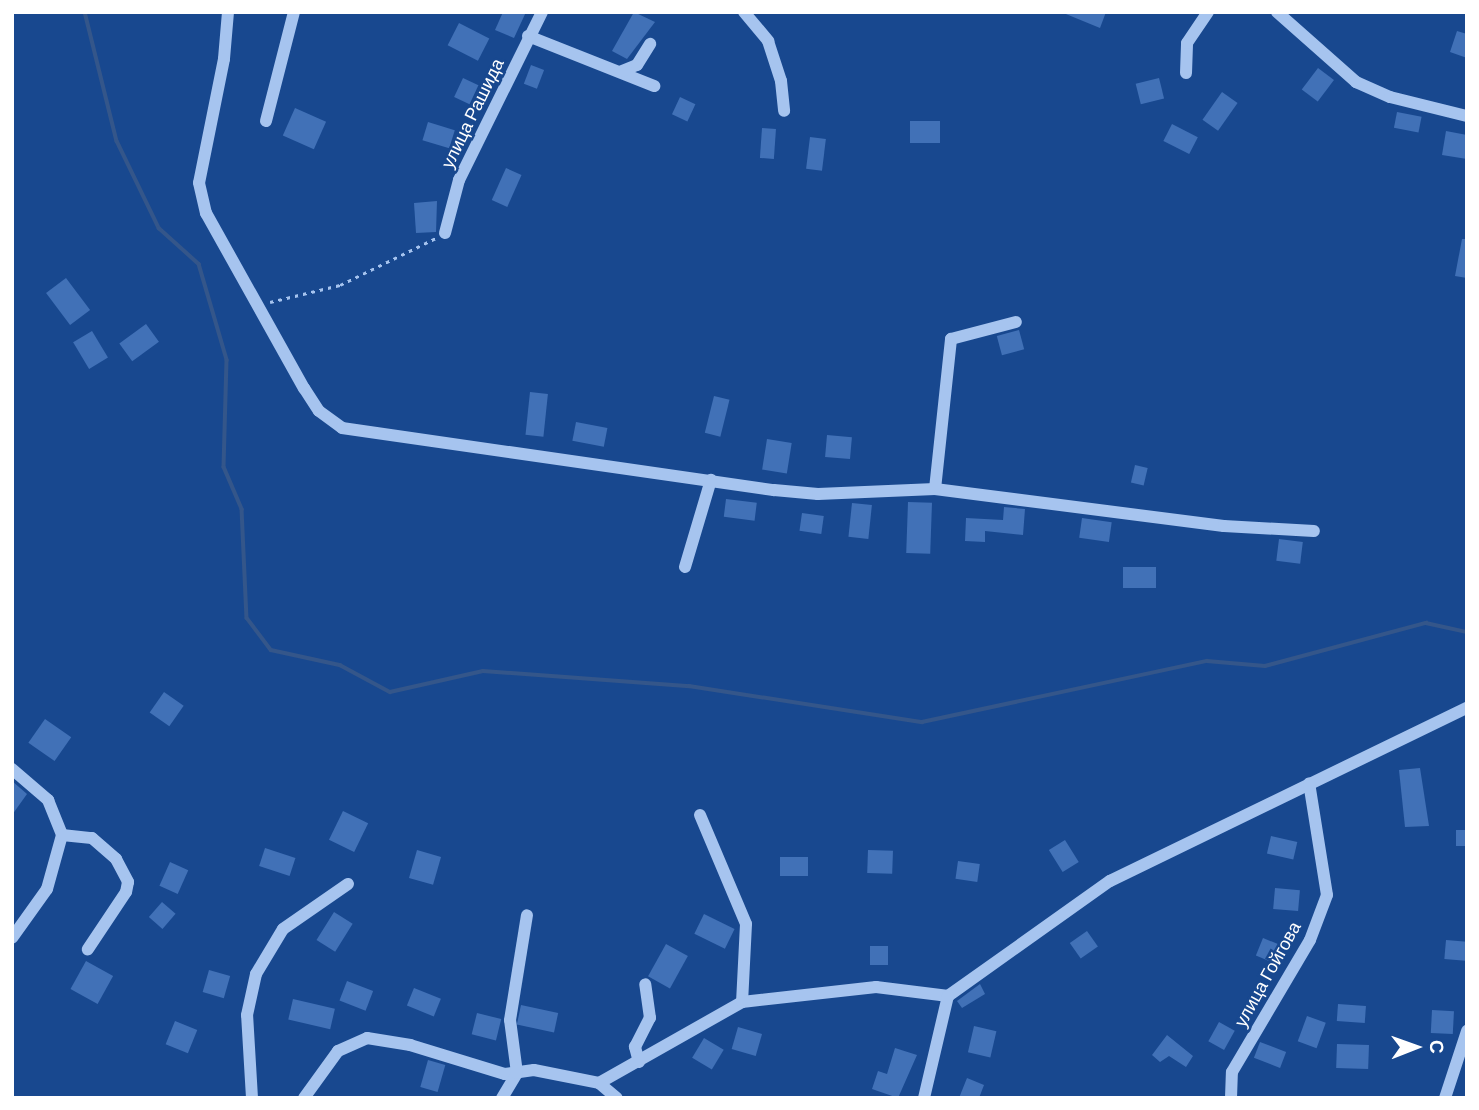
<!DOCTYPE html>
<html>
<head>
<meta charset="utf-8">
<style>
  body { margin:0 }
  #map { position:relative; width:1479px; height:1110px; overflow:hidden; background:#18488f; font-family:Barlow,sans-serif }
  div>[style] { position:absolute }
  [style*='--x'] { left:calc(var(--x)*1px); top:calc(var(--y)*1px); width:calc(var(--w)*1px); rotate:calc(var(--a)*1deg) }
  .stream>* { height:3.5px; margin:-1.75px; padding:0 1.75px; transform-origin:1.75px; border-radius:1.75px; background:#34568a }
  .building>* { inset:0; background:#4171b7; transform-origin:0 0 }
  .path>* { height:2.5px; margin-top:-1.25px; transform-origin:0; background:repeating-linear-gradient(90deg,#a6c4ef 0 3.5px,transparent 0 8.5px) }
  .minor>* { height:12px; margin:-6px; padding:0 6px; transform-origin:6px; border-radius:6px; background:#a6c4ef }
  span { translate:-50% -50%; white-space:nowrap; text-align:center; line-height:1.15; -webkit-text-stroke:5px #18488f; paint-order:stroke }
  .street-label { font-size:18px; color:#fff }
  .frame { position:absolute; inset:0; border:14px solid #fff; pointer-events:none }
  .north { position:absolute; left:1381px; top:1012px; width:70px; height:70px; -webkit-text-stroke:5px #18488f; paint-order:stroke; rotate:89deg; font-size:19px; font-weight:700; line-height:28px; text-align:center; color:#fff }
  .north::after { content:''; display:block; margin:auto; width:24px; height:32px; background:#fff; clip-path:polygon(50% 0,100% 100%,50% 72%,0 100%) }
</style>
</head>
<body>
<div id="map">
  <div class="stream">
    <i style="--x:85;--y:12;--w:133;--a:76.1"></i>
    <i style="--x:117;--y:141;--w:97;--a:64.2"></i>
    <i style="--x:159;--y:228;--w:54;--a:42"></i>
    <i style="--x:199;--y:264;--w:100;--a:73.7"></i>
    <i style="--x:227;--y:360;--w:107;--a:91.6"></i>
    <i style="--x:224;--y:467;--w:46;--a:66.8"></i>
    <i style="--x:242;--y:509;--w:109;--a:87.4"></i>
    <i style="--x:247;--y:618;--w:40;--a:53"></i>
    <i style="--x:271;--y:650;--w:71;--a:12.3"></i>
    <i style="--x:340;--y:665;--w:57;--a:28.4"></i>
    <i style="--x:390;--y:692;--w:95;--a:-12.7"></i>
    <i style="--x:483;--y:671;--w:207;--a:4.2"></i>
    <i style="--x:689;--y:686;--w:236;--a:8.8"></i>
    <i style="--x:922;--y:722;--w:291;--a:-12.1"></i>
    <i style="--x:1207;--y:661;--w:58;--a:4.9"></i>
    <i style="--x:1265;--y:666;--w:167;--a:-15"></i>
    <i style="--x:1426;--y:623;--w:42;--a:12.4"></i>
  </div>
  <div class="building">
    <i style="clip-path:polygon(503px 12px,526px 12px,514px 38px,495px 30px)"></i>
    <i style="clip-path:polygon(634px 12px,655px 22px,627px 59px,612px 51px)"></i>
    <i style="clip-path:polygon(1061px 12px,1106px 12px,1100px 28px)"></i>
    <i style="left:459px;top:23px;width:34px;height:25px;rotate:27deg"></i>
    <i style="clip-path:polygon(1457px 31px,1467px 34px,1467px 58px,1450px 52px)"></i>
    <i style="left:531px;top:65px;width:14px;height:20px;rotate:21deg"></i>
    <i style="left:1318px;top:68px;width:20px;height:27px;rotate:37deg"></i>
    <i style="left:463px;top:78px;width:17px;height:21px;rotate:25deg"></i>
    <i style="left:1159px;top:78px;width:21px;height:24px;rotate:76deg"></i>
    <i style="left:1222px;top:92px;width:19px;height:34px;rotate:35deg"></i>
    <i style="left:680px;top:97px;width:17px;height:19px;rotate:25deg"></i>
    <i style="left:295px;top:108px;width:34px;height:30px;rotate:24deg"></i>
    <i style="left:1397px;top:112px;width:25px;height:16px;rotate:11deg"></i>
    <i style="left:910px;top:121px;width:30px;height:22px"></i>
    <i style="left:428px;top:122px;width:28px;height:19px;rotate:17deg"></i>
    <i style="left:1172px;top:124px;width:29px;height:19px;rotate:27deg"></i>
    <i style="left:762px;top:128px;width:14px;height:30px;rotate:4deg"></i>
    <i style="clip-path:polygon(1446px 131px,1467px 135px,1467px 159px,1442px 155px)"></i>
    <i style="left:810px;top:137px;width:16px;height:32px;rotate:7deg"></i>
    <i style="left:506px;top:168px;width:17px;height:35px;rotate:24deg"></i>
    <i style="clip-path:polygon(437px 201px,436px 232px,416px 233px,414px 203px)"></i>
    <i style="clip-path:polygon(1462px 239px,1467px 239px,1467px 278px,1455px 276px)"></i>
    <i style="left:66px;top:278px;width:40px;height:25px;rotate:53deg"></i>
    <i style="left:146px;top:324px;width:22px;height:33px;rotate:54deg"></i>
    <i style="left:1019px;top:330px;width:20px;height:23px;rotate:75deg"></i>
    <i style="left:92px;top:331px;width:31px;height:22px;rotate:59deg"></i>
    <i style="left:530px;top:392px;width:18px;height:43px;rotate:6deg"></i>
    <i style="left:714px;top:396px;width:16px;height:38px;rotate:14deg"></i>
    <i style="left:576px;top:422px;width:32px;height:19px;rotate:11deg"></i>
    <i style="left:827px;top:435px;width:25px;height:22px;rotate:5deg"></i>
    <i style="left:767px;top:439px;width:25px;height:31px;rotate:9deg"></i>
    <i style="left:1135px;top:465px;width:13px;height:18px;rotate:13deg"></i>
    <i style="left:726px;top:499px;width:31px;height:18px;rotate:7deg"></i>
    <i style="left:908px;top:502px;width:24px;height:51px;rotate:2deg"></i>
    <i style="left:852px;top:503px;width:20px;height:34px;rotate:6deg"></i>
    <i style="clip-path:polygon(1004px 507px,1025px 509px,1023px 535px,985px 531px,985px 542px,965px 541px,966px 518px,1003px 520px)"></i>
    <i style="left:802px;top:513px;width:22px;height:18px;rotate:8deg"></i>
    <i style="left:1082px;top:518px;width:30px;height:20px;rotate:8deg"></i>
    <i style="left:1279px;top:539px;width:24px;height:22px;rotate:7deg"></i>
    <i style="left:1123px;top:567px;width:33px;height:21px"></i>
    <i style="left:164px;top:692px;width:24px;height:25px;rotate:35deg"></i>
    <i style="left:45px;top:719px;width:32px;height:29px;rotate:35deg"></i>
    <i style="clip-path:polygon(1420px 768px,1429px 826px,1405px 827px,1399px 770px)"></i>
    <i style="clip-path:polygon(12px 781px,27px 794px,12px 815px)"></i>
    <i style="left:343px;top:811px;width:28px;height:32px;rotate:26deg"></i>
    <i style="left:1467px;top:830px;width:16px;height:11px;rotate:90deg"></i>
    <i style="left:1271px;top:836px;width:27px;height:18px;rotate:13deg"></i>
    <i style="left:1065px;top:840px;width:26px;height:19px;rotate:58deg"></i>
    <i style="left:265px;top:848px;width:32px;height:19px;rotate:18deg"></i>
    <i style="left:417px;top:850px;width:25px;height:29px;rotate:16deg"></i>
    <i style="left:868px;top:850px;width:25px;height:23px;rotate:2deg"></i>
    <i style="left:780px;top:857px;width:28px;height:19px"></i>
    <i style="left:958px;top:861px;width:22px;height:18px;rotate:8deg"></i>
    <i style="left:170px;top:862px;width:20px;height:26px;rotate:24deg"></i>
    <i style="left:1275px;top:888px;width:25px;height:21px;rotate:5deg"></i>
    <i style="left:162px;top:902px;width:18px;height:20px;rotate:41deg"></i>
    <i style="left:334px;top:912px;width:22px;height:33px;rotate:32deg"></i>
    <i style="left:704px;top:914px;width:34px;height:22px;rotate:26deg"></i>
    <i style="left:1087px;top:931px;width:19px;height:21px;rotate:55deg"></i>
    <i style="left:1263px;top:938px;width:24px;height:19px;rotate:22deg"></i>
    <i style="left:1446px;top:940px;width:21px;height:19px;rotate:5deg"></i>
    <i style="left:666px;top:944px;width:25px;height:37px;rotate:29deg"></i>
    <i style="left:888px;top:946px;width:19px;height:18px;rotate:90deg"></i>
    <i style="left:86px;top:961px;width:31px;height:32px;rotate:29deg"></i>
    <i style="left:209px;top:970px;width:22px;height:23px;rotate:16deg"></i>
    <i style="left:347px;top:981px;width:28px;height:21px;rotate:21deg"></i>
    <i style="clip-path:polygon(980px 984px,985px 994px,962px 1008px,957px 1001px)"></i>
    <i style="left:414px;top:988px;width:29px;height:19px;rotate:22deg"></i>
    <i style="left:293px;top:999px;width:43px;height:21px;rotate:13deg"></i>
    <i style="left:1338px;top:1004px;width:28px;height:17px;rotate:4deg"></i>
    <i style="left:521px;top:1005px;width:38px;height:20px;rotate:12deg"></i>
    <i style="left:1432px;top:1010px;width:22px;height:23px;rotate:3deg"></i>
    <i style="left:477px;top:1013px;width:25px;height:22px;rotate:14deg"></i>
    <i style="left:1307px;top:1016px;width:20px;height:27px;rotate:20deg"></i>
    <i style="left:175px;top:1021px;width:24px;height:25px;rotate:22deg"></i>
    <i style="left:1219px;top:1022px;width:18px;height:22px;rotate:29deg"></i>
    <i style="left:974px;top:1026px;width:23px;height:27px;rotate:13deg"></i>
    <i style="left:738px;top:1027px;width:25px;height:23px;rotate:16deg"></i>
    <i style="clip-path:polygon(1167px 1035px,1193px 1056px,1186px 1067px,1169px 1056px,1160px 1062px,1152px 1055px)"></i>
    <i style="left:704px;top:1038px;width:23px;height:23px;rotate:31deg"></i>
    <i style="left:1260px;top:1042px;width:28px;height:17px;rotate:21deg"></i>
    <i style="left:1337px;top:1044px;width:32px;height:24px;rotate:2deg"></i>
    <i style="clip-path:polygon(895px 1048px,917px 1055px,898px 1098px,872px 1089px,878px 1071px,887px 1074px)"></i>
    <i style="left:428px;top:1060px;width:18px;height:28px;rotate:16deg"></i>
    <i style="clip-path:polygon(967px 1078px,984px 1085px,979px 1098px,959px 1098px)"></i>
  </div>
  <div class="path">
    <i style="--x:270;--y:302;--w:72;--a:-13.7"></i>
    <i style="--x:340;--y:285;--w:107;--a:-26.1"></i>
  </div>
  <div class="minor">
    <i style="--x:228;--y:12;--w:47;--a:94.9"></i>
    <i style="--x:224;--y:59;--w:126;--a:101.4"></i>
    <i style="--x:199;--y:183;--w:31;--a:77"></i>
    <i style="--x:206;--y:213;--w:201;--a:60.8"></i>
    <i style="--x:304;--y:388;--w:27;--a:57"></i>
    <i style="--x:319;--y:411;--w:29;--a:36"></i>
    <i style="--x:342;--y:428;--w:436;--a:8.2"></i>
    <i style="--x:774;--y:490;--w:44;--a:5.2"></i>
    <i style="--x:818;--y:494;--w:117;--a:-2.4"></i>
    <i style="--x:935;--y:489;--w:291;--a:7.3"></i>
    <i style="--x:1224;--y:526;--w:90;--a:3.2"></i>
    <i style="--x:744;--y:12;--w:38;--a:50"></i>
    <i style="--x:768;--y:41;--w:42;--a:72"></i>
    <i style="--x:781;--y:81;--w:30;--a:84"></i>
    <i style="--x:1277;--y:12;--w:106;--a:41.5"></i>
    <i style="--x:1356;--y:82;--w:37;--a:24"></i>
    <i style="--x:1390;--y:97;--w:79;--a:13.9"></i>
    <i style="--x:528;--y:36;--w:136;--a:21.6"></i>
    <i style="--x:622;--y:71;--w:16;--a:-22"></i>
    <i style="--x:637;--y:65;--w:25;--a:-58"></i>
    <i style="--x:1186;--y:73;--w:30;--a:-88"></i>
    <i style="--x:1187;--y:43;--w:37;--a:-56"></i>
    <i style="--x:266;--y:121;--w:113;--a:-75.6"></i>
    <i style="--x:445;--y:233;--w:55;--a:-75.2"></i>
    <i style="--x:459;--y:180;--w:187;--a:-63.7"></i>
    <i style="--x:935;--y:489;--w:151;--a:-83.9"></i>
    <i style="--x:951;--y:339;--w:67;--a:-14.7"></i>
    <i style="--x:685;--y:567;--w:91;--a:-73.4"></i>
    <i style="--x:12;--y:769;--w:48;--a:40.7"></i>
    <i style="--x:48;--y:800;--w:38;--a:68"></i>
    <i style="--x:62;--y:835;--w:56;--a:105.5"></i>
    <i style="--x:47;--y:889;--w:60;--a:125.5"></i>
    <i style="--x:700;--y:815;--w:118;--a:67.1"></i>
    <i style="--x:746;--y:924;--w:78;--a:92.9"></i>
    <i style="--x:62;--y:835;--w:30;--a:6"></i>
    <i style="--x:92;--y:838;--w:32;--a:41"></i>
    <i style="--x:116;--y:859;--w:26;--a:62"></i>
    <i style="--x:128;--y:882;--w:10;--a:101"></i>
    <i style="--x:126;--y:892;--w:69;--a:123.7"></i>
    <i style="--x:639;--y:1062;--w:16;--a:-105"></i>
    <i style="--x:635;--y:1047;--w:33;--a:-63"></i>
    <i style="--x:650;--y:1018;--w:34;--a:-98"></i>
    <i style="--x:599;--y:1083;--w:164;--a:-29.5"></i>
    <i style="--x:742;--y:1002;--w:135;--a:-6.4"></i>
    <i style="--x:876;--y:987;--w:73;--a:7.1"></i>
    <i style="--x:948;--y:996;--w:199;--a:-35.4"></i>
    <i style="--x:1110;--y:881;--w:397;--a:-25.9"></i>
    <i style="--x:252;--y:1098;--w:83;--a:-93.4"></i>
    <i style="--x:247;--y:1015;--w:42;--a:-77.6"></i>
    <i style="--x:256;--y:974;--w:52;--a:-59"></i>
    <i style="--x:283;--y:929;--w:79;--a:-34.7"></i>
    <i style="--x:304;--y:1098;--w:58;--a:-54.1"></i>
    <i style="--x:338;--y:1051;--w:32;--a:-24"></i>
    <i style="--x:367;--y:1038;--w:44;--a:9.2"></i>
    <i style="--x:410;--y:1045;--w:99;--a:17"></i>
    <i style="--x:505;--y:1074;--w:29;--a:-8"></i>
    <i style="--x:534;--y:1070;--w:66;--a:11.3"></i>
    <i style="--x:599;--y:1083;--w:23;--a:40"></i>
    <i style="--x:502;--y:1098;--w:29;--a:-59"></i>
    <i style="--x:517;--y:1073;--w:53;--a:-97.5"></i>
    <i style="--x:510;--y:1020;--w:106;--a:-80.8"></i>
    <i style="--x:924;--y:1098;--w:105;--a:-76.8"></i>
    <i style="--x:1231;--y:1098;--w:26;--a:-88"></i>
    <i style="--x:1232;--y:1072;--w:153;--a:-59.4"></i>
    <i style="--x:1310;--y:940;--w:48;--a:-69.3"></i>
    <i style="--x:1327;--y:895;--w:113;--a:-99.1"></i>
    <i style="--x:1445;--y:1098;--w:71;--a:-71.8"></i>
  </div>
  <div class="street-label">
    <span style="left:472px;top:113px;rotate:-64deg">улица Рашида</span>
    <span style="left:1267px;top:974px;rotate:-61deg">улица Гойгова</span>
  </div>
  <div class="frame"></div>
  <div class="north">С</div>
</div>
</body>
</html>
